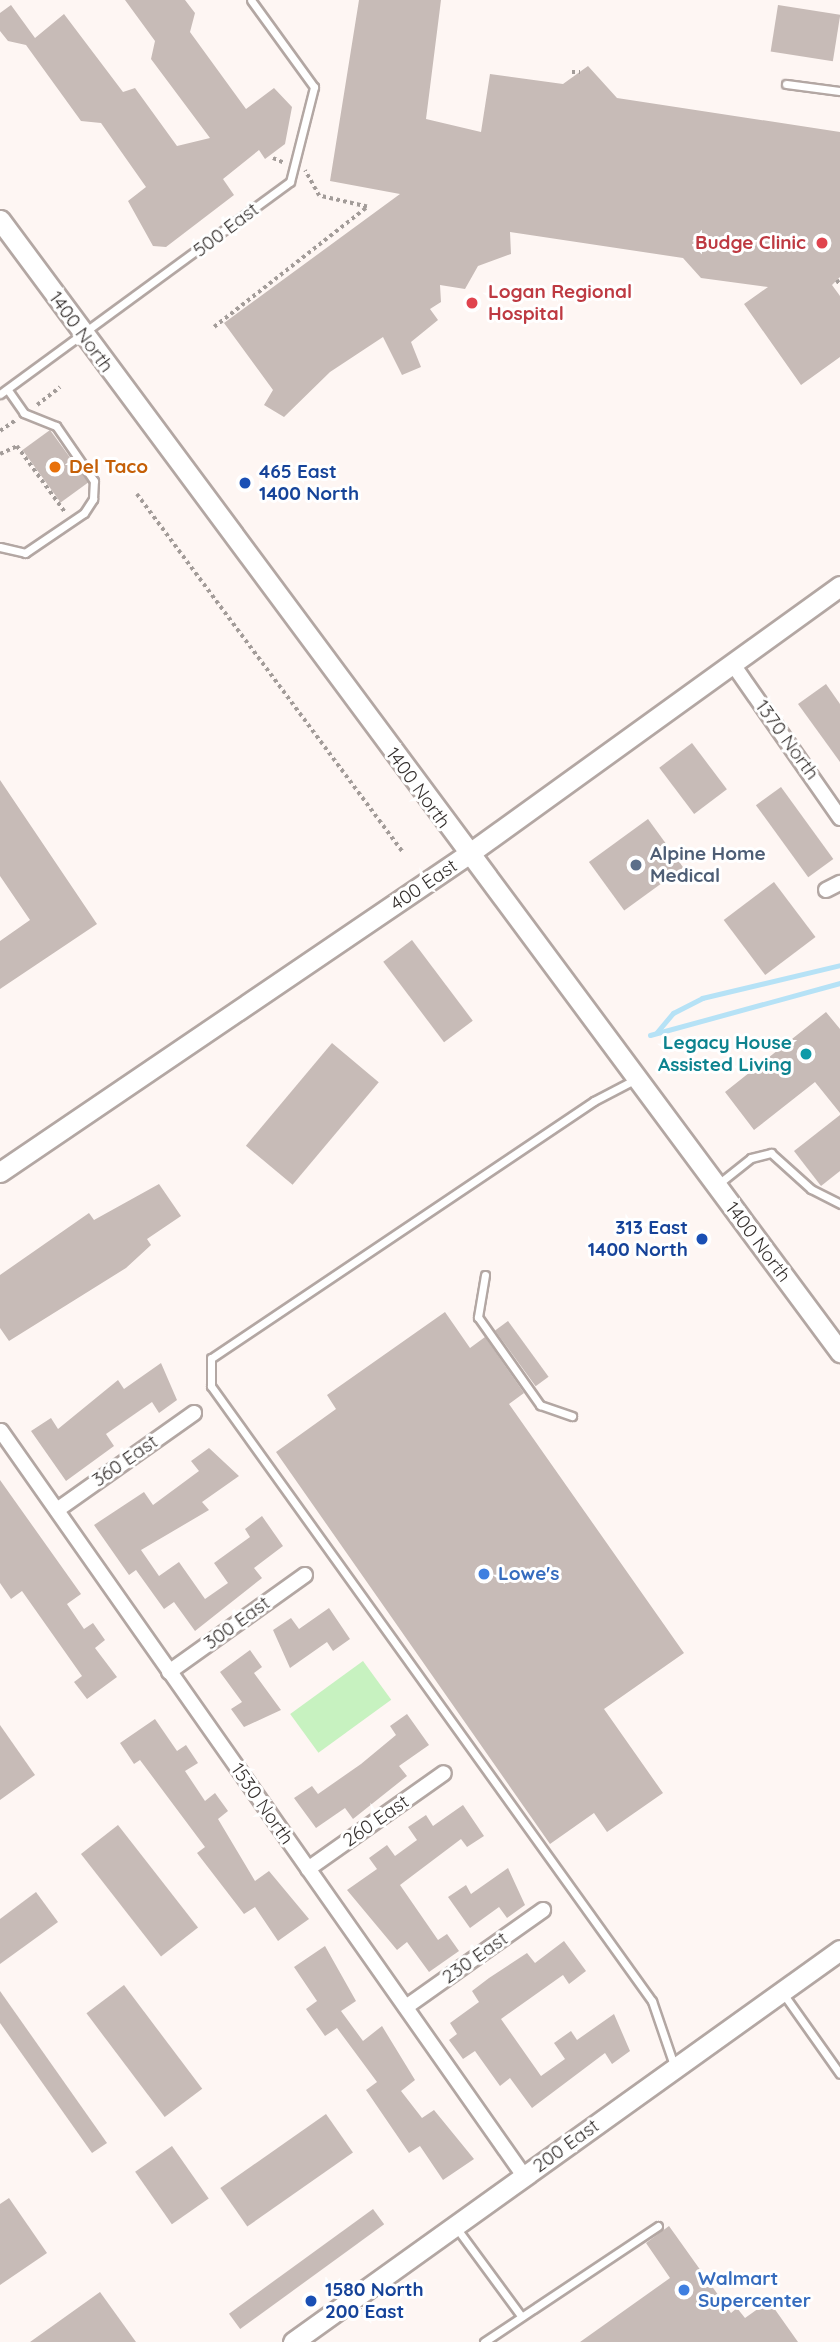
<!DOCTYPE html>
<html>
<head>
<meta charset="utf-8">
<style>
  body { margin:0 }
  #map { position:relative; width:840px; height:2342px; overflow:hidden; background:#fef6f3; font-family:Quicksand,sans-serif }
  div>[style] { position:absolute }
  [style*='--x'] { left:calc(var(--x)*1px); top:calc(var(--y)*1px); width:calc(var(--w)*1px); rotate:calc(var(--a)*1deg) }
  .green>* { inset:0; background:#c7f2c0; transform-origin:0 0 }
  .stream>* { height:5px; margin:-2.5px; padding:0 2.5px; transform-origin:2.5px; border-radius:2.5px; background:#b6e2f6 }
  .building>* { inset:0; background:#c7bbb7; transform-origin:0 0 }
  .path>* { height:3.5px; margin-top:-1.75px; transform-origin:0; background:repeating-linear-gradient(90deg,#a39c99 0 3.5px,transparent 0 7px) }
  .roads { filter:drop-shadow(2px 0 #b3a7a3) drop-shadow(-2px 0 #b3a7a3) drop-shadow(0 2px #b3a7a3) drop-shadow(0 -2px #b3a7a3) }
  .lane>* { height:7px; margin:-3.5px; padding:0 3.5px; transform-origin:3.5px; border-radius:3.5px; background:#fff }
  .street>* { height:14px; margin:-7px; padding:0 7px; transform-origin:7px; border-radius:7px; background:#fff }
  .secondary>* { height:19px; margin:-9.5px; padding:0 9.5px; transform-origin:9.5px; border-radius:9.5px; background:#fff }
  .dots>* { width:19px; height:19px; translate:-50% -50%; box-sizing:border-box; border:4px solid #fff; border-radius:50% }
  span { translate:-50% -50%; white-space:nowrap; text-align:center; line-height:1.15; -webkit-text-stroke:6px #fff; paint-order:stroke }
  .street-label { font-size:19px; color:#35302e }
  .health-label { font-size:19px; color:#be3a42; font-weight:700 }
  .right { translate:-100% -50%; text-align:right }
  .left { translate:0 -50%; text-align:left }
  .food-label { font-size:19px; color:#c56008; font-weight:700 }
  .transit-label { font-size:19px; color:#164399; font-weight:700 }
  .service-label { font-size:19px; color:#4e5e75; font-weight:700 }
  .culture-label { font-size:19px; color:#0d838f; font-weight:700 }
  .shop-label { font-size:19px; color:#366cbe; font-weight:700 }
</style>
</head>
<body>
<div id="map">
  <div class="green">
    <i style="left:363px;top:1661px;width:48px;height:90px;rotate:54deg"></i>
  </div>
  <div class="stream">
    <i style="--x:657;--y:1032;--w:25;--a:-50"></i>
    <i style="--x:673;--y:1013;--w:33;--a:-27"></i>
    <i style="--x:702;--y:998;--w:142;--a:-13.4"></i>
    <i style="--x:650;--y:1035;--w:197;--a:-15.3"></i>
  </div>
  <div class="building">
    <i style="clip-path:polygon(125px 0,185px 0,195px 13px,190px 32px,246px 109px,274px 88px,292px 107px,285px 144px,265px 159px,259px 150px,223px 179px,234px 195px,166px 247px,153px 246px,128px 201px,146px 187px,101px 123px,81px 121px,26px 45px,8px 41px,0 31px,0 13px,11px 5px,35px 38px,64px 14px,123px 92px,135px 88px,177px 146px,210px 138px,151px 59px,155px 41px)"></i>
    <i style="clip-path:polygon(359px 0,441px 0,426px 119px,481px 132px,490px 74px,563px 84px,588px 66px,617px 98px,840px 132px,840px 277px,832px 285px,840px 296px,840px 357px,801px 385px,744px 304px,768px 287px,701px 278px,683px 258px,510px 232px,511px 254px,478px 266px,465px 289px,440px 285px,441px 302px,430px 309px,438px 320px,411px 342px,421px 367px,402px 375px,383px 337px,330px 372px,284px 417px,264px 405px,273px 390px,224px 323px,400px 194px,330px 181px)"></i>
    <i style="left:778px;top:5px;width:63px;height:47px;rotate:9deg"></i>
    <i style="left:50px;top:430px;width:65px;height:34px;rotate:54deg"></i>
    <i style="clip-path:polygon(826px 684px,840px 704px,840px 762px,798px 704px)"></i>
    <i style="left:692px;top:743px;width:58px;height:41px;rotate:53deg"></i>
    <i style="clip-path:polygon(0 780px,97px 924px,0 989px,0 941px,30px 920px,0 876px)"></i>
    <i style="left:781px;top:787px;width:89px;height:31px;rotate:54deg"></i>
    <i style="left:648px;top:819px;width:60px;height:73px;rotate:54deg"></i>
    <i style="left:774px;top:882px;width:69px;height:63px;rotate:53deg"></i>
    <i style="left:412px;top:940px;width:101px;height:36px;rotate:53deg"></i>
    <i style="clip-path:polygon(826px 1012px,840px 1029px,840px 1113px,815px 1082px,754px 1130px,725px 1092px)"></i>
    <i style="left:332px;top:1043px;width:61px;height:134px;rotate:40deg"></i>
    <i style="clip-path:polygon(840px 1115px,840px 1171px,821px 1186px,794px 1151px)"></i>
    <i style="clip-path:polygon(159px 1184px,181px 1216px,147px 1239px,151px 1245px,126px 1268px,9px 1341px,0 1328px,0 1275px,89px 1213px,94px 1220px)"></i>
    <i style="clip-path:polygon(445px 1312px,470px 1348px,485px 1337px,524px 1393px,509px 1404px,684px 1653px,604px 1709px,663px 1793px,607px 1832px,594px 1813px,550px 1844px,276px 1452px,336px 1409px,327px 1395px)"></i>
    <i style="left:508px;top:1321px;width:69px;height:16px;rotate:54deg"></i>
    <i style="clip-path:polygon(161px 1363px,177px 1400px,159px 1413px,152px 1402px,106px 1434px,114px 1446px,66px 1481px,31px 1431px,51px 1418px,58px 1429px,118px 1380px,124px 1389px)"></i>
    <i style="clip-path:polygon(209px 1448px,239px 1476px,202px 1502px,209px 1510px,141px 1550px,159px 1576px,179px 1562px,205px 1599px,228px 1583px,214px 1563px,250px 1537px,245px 1529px,262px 1516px,283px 1546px,254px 1568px,262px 1578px,195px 1631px,174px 1602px,164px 1609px,136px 1570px,129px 1575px,94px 1525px,144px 1492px,153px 1505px,199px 1471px,191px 1461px)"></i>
    <i style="clip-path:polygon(0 1480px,81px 1594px,67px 1604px,84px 1629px,93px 1623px,105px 1640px,95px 1648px,117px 1677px,87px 1699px,74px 1682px,82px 1676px,22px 1591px,11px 1599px,0 1583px)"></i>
    <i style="clip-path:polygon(329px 1608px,350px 1639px,333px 1651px,327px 1642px,290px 1668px,273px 1630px,291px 1618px,299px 1629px)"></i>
    <i style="clip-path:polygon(250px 1650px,262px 1667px,254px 1673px,281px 1710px,244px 1727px,231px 1709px,242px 1702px,220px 1672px)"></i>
    <i style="clip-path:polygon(407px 1714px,429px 1745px,399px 1766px,407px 1776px,353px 1819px,345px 1808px,316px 1828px,294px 1798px,312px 1786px,318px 1794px,361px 1764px,396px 1735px,390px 1726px)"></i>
    <i style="clip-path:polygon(155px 1719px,177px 1751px,186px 1745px,198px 1763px,185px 1771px,205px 1801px,215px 1793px,228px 1811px,218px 1819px,255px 1881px,269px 1871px,309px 1919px,278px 1941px,255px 1907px,244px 1914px,197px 1853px,205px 1847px,140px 1760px,134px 1764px,120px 1743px)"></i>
    <i style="clip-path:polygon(0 1725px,35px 1775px,0 1800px)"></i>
    <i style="clip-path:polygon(463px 1805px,484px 1836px,467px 1847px,461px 1839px,400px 1885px,438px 1940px,447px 1934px,459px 1951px,429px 1972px,407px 1942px,397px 1950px,347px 1890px,377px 1869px,369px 1858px,387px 1845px,395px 1856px,417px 1840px,408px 1827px,426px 1815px,433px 1826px)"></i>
    <i style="left:118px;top:1825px;width:130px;height:47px;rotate:52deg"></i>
    <i style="clip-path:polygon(508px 1868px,525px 1905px,507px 1918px,499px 1907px,470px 1928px,448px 1897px,466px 1885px,471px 1894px)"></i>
    <i style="clip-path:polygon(36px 1892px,58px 1922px,0 1964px,0 1919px)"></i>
    <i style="clip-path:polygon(564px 1941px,586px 1971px,569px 1984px,563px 1975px,501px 2019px,541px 2076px,565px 2059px,554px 2043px,571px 2031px,577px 2040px,614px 2014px,630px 2051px,612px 2064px,605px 2053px,532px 2108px,510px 2078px,500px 2086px,475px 2051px,463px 2059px,449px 2040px,457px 2034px,450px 2023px,479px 2002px,472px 1991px,489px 1978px,527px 1953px,535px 1963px)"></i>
    <i style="clip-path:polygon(325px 1946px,356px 2001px,341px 2011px,363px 2041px,382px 2026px,415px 2080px,401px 2091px,422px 2118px,434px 2110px,474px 2159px,443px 2180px,420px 2146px,409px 2153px,366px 2090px,377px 2082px,337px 2028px,325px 2036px,306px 2009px,317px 2001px,294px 1967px)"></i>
    <i style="left:124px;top:1985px;width:130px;height:47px;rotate:53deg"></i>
    <i style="clip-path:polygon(0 1991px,107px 2143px,92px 2153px,0 2023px)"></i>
    <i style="left:326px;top:2114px;width:47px;height:129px;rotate:55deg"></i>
    <i style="left:172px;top:2146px;width:64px;height:45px;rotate:55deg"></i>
    <i style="clip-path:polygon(9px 2198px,47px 2253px,0 2285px,0 2204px)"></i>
    <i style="left:373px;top:2209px;width:19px;height:178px;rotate:54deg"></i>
    <i style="clip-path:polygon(669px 2226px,731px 2313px,737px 2308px,745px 2318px,769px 2301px,798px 2342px,580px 2342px,670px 2278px,646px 2243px)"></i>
    <i style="clip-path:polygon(100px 2292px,136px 2342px,30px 2342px)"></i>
  </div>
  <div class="path">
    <i style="--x:572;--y:72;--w:8;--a:0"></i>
    <i style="--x:273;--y:158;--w:13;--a:23"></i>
    <i style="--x:837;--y:280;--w:6;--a:59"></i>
    <i style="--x:214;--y:327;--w:194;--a:-38.1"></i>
    <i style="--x:367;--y:207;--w:49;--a:-167.1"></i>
    <i style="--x:319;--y:196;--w:29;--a:-119"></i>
    <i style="--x:37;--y:405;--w:29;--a:-38"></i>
    <i style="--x:0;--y:431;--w:19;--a:-35"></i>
    <i style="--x:0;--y:454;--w:19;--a:-25"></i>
    <i style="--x:17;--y:446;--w:82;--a:54"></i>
    <i style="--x:137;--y:494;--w:446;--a:53.4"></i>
  </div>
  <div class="roads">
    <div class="lane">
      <i style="--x:786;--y:84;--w:54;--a:7.4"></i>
      <i style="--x:0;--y:394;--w:359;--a:-36.2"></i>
      <i style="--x:290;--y:182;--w:98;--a:-75.8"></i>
      <i style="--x:314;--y:87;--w:107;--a:-125.9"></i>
      <i style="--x:0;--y:547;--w:26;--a:13"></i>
      <i style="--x:25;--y:553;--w:71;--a:-34.1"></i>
      <i style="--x:84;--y:513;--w:17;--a:-57"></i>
      <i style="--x:93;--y:499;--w:18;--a:-87"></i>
      <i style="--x:94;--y:481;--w:67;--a:-124.6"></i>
      <i style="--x:56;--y:426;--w:35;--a:-158"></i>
      <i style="--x:24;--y:413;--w:29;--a:-125"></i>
      <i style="--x:636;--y:1079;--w:47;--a:152.4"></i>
      <i style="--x:594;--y:1101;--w:461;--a:146.1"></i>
      <i style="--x:211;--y:1358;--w:28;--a:90"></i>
      <i style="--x:211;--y:1386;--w:757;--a:54.36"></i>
      <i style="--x:652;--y:2001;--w:71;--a:71.1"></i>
      <i style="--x:717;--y:1185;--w:43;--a:-38.5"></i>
      <i style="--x:751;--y:1158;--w:21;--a:-14"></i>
      <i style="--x:771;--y:1153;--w:54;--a:42"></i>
      <i style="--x:811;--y:1189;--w:33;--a:27"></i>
      <i style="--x:485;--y:1275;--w:43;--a:99.5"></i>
      <i style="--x:478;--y:1317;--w:108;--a:54.8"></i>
      <i style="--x:540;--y:1405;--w:34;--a:19"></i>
      <i style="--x:782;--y:1992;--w:100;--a:54.7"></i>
      <i style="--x:455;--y:2226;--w:112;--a:53.7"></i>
      <i style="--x:484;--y:2342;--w:209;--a:-33.7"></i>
    </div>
    <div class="street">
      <i style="--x:732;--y:663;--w:189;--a:55.1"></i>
      <i style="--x:826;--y:890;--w:16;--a:-27"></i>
      <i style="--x:1;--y:1431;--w:910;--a:54.93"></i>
      <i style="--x:57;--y:1510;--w:168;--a:-35.3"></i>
      <i style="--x:169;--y:1672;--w:167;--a:-35.5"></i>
      <i style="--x:308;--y:1869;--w:166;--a:-35.2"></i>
      <i style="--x:406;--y:2007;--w:168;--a:-35.3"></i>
    </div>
    <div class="secondary">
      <i style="--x:0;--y:220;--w:1410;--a:53.42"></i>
      <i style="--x:0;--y:1172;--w:564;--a:-34.17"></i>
      <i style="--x:467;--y:855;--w:460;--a:-35.8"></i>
      <i style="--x:293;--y:2342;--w:673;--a:-35.63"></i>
    </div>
  </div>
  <div class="dots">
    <i style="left:822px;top:243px;background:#e0444e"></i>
    <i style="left:472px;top:303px;background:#e0444e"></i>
    <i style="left:55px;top:467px;background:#e8710a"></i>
    <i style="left:245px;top:483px;background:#1a4fb4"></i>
    <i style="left:636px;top:865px;background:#5c6f8a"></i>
    <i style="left:806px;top:1054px;background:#0f9aa8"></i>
    <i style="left:702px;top:1239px;background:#1a4fb4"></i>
    <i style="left:484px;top:1574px;background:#3f7fe0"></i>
    <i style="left:684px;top:2290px;background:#3f7fe0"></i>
    <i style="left:311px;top:2301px;background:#1a4fb4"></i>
  </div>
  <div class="street-label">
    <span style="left:226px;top:230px;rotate:-37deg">500 East</span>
    <span style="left:81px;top:332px;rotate:54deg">1400 North</span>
    <span style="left:787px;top:740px;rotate:54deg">1370 North</span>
    <span style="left:418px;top:788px;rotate:54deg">1400 North</span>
    <span style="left:424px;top:885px;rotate:-34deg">400 East</span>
    <span style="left:758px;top:1242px;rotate:53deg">1400 North</span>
    <span style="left:125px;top:1461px;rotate:-35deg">360 East</span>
    <span style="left:237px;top:1623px;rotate:-36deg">300 East</span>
    <span style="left:262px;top:1804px;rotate:55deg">1530 North</span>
    <span style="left:376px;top:1821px;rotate:-35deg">260 East</span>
    <span style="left:475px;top:1958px;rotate:-35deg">230 East</span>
    <span style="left:566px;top:2146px;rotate:-36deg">200 East</span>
  </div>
  <div class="health-label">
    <span class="right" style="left:806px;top:243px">Budge Clinic</span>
    <span class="left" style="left:488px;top:303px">Logan Regional<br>Hospital</span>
  </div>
  <div class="food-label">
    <span class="left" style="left:69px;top:467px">Del Taco</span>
  </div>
  <div class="transit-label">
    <span class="left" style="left:259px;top:483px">465 East<br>1400 North</span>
    <span class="right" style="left:688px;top:1239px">313 East<br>1400 North</span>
    <span class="left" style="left:325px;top:2301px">1580 North<br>200 East</span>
  </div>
  <div class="service-label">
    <span class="left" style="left:650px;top:865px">Alpine Home<br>Medical</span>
  </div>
  <div class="culture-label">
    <span class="right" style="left:792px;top:1054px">Legacy House<br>Assisted Living</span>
  </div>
  <div class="shop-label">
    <span class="left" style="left:498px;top:1574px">Lowe's</span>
    <span class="left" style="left:698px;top:2290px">Walmart<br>Supercenter</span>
  </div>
</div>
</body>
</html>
